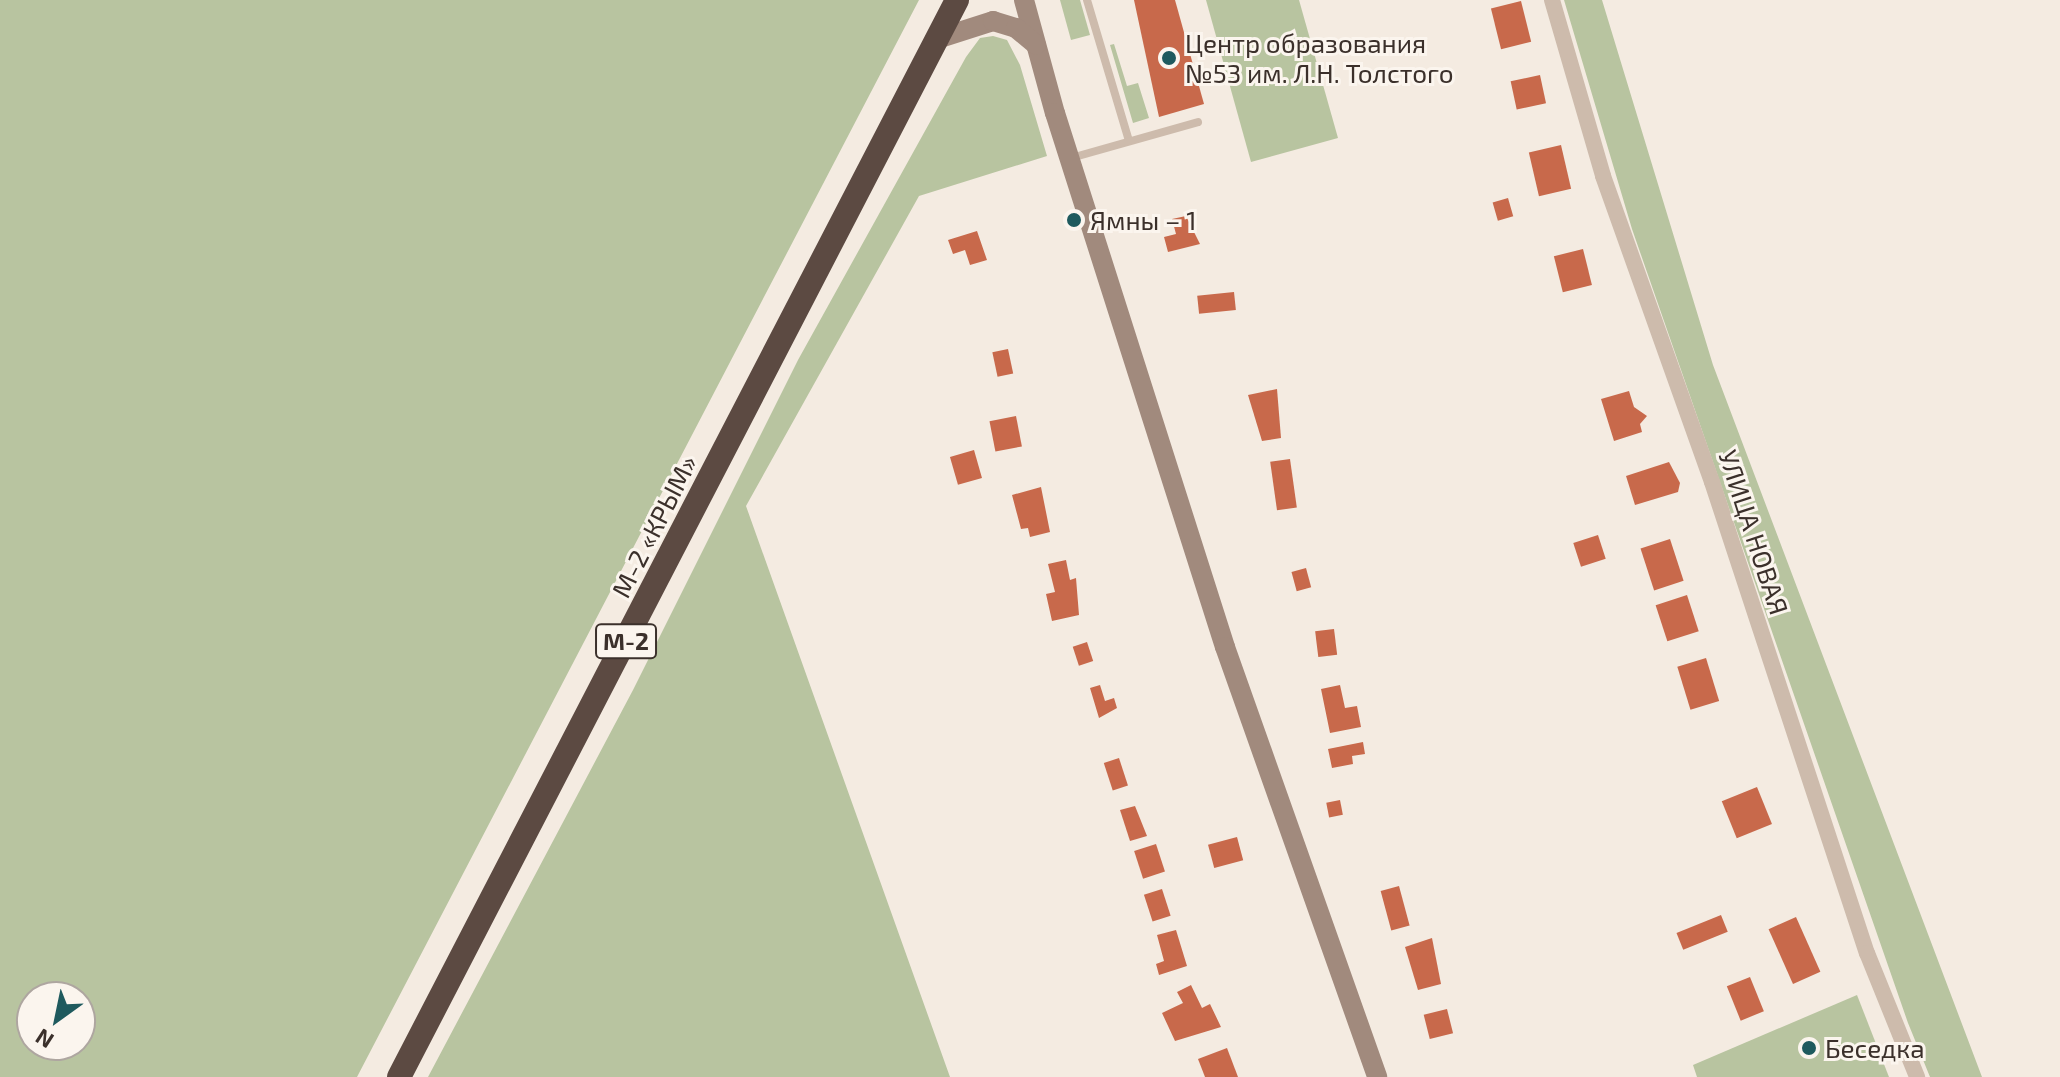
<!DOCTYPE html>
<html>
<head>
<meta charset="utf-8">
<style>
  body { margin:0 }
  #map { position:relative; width:2060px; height:1077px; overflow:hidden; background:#f4ebe1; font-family:"Exo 2",sans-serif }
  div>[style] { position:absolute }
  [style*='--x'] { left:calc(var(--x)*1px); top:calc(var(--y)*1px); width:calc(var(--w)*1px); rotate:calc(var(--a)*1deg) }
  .green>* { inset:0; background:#b8c4a0 }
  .building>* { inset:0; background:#c8694b; transform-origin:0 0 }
  .lane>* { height:8px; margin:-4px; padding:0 4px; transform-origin:4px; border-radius:4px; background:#cdbbac }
  .street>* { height:16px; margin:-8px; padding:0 8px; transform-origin:8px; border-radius:8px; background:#cdbbac }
  .secondary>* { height:20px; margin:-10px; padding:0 10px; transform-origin:10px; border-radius:10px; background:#a18a7d }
  .highway>* { height:24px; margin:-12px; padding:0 12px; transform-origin:12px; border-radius:12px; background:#5c4a42 }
  .dots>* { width:22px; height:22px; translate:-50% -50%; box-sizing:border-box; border:4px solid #fbf5ee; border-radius:50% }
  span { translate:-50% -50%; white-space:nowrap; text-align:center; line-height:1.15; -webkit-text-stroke:6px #fbf5ee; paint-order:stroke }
  .shield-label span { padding:2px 6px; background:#fbf5ee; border:2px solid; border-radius:6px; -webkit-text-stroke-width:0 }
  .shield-label { font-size:24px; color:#3b302b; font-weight:700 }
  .poi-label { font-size:26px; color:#3b302b }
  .left { translate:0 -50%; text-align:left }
  .street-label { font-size:26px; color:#3b302b }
  .north { position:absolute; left:16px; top:981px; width:80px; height:80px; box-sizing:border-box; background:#fbf5ee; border:2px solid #aea6a0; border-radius:50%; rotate:213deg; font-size:22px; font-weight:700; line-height:32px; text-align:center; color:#3b302b }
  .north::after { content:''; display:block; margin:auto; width:28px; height:36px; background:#1f5a5e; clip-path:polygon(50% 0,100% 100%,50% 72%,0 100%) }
</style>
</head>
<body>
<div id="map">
  <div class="green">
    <i style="clip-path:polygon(evenodd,0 0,919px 0,357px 1077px,0 1077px,0 0,32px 997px,80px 997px,80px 1045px,32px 1045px,32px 997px)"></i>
    <i style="clip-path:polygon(1060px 0,1080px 0,1090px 35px,1071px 40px)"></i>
    <i style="clip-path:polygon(1206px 0,1299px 0,1338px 138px,1251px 162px)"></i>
    <i style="clip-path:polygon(1564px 0,1602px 0,1713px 365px,1982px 1077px,1930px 1077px,1908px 1023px,1632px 229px)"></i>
    <i style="clip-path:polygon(993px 36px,1007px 40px,1020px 65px,1047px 156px,919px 196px,746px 506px,950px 1077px,428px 1077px,633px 690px,798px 360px,966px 57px,980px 38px)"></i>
    <i style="clip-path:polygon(1114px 44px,1127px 86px,1138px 83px,1149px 118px,1133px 123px,1110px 45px)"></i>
    <i style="clip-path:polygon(1857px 995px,1889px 1077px,1697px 1077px,1693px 1065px)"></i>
  </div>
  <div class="building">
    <i style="clip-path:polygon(1134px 0,1175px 0,1204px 104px,1159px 117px)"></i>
    <i style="left:1521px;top:1px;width:42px;height:31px;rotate:76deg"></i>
    <i style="left:1540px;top:75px;width:29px;height:30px;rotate:78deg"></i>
    <i style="left:1561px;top:145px;width:45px;height:33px;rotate:77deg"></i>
    <i style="left:1508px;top:198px;width:19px;height:16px;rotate:74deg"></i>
    <i style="clip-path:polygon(1186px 216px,1200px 244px,1168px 252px,1164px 237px,1176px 234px,1172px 219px)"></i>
    <i style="clip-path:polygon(977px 231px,987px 260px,970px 265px,965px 250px,953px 254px,948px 240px)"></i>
    <i style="left:1583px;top:249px;width:37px;height:30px;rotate:76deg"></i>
    <i style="left:1234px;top:292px;width:18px;height:37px;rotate:84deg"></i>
    <i style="left:1008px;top:349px;width:25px;height:16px;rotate:78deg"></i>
    <i style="clip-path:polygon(1277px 389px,1281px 438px,1262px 441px,1248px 395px)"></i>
    <i style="clip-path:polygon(1629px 391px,1634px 407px,1647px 416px,1640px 424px,1642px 432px,1614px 441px,1601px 399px)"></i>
    <i style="left:1016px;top:416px;width:31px;height:27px;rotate:79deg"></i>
    <i style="left:974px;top:450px;width:29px;height:25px;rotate:74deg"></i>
    <i style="left:1290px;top:459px;width:49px;height:20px;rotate:82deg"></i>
    <i style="clip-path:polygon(1669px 462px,1680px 483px,1678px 492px,1635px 505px,1626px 476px)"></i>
    <i style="clip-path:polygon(1041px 487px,1050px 532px,1030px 537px,1028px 528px,1021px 529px,1012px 495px)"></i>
    <i style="left:1598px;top:535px;width:25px;height:26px;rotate:72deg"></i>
    <i style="left:1670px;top:539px;width:44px;height:31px;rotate:72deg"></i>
    <i style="clip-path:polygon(1066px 560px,1070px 580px,1076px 578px,1079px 615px,1052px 621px,1046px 594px,1055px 592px,1048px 564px)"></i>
    <i style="left:1306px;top:568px;width:20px;height:15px;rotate:75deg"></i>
    <i style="left:1687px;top:595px;width:38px;height:33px;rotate:72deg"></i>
    <i style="left:1334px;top:629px;width:26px;height:19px;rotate:83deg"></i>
    <i style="left:1087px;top:642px;width:20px;height:15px;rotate:72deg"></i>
    <i style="left:1706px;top:658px;width:45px;height:30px;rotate:73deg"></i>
    <i style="clip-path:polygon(1100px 685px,1105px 701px,1114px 698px,1117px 708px,1099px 718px,1090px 688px)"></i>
    <i style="clip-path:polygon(1340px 685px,1345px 708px,1357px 706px,1361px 727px,1330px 733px,1321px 689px)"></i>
    <i style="clip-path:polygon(1363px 742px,1365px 754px,1352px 756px,1353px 764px,1332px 768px,1328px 749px)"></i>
    <i style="left:1119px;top:758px;width:29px;height:16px;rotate:72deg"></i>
    <i style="left:1757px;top:787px;width:40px;height:38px;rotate:68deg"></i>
    <i style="left:1340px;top:800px;width:15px;height:14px;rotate:79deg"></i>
    <i style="clip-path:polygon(1135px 806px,1147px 836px,1130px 841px,1120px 810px)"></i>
    <i style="left:1237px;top:837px;width:24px;height:30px;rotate:75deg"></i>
    <i style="left:1156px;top:844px;width:29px;height:23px;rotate:72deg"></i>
    <i style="left:1399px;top:886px;width:41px;height:19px;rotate:75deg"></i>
    <i style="left:1162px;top:889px;width:28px;height:19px;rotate:72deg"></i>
    <i style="left:1721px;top:915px;width:18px;height:48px;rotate:68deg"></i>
    <i style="left:1796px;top:917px;width:60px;height:30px;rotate:66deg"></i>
    <i style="clip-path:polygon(1176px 930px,1187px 966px,1159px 975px,1156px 964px,1164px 961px,1157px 935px)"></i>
    <i style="clip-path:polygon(1432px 938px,1441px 984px,1418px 990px,1405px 947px)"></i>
    <i style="left:1750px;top:977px;width:37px;height:25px;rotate:68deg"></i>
    <i style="clip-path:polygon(1191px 985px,1202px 1008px,1210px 1004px,1221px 1027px,1175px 1041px,1162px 1013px,1183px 1003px,1177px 992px)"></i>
    <i style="left:1447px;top:1009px;width:25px;height:24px;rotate:76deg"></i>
    <i style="clip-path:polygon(1227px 1048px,1238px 1077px,1205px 1077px,1198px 1059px)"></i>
  </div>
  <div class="lane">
    <i style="--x:1087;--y:0;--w:147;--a:73.4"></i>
    <i style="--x:1071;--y:158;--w:132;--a:-15.8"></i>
  </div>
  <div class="street">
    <i style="--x:1552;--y:0;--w:183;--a:73.8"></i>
    <i style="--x:1603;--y:176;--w:325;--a:70.4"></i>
    <i style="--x:1712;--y:482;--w:496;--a:71.8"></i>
    <i style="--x:1867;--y:953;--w:134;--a:68"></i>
  </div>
  <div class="secondary">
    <i style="--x:1024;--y:0;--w:117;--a:74.7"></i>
    <i style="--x:1055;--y:113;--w:560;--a:72.34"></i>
    <i style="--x:1225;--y:647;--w:456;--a:70.5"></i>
    <i style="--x:937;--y:39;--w:59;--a:-17.8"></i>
    <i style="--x:993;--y:21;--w:24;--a:17"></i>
    <i style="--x:1016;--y:28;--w:26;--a:40"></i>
  </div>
  <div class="highway">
    <i style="--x:399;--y:1077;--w:1213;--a:-62.61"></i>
  </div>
  <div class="dots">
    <i style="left:1169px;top:58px;background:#1f5a5e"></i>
    <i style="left:1074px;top:220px;background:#1f5a5e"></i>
    <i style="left:1809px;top:1048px;background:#1f5a5e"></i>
  </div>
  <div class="shield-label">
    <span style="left:626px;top:641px">М-2</span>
  </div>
  <div class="poi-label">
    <span class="left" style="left:1185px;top:58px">Центр образования<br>№53 им. Л.Н. Толстого</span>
    <span class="left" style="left:1090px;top:220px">Ямны – 1</span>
    <span class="left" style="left:1825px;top:1048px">Беседка</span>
  </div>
  <div class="street-label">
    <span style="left:654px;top:526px;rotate:-63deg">М-2 «КРЫМ»</span>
    <span style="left:1754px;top:532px;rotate:72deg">УЛИЦА НОВАЯ</span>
  </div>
  <div class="north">N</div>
</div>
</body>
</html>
